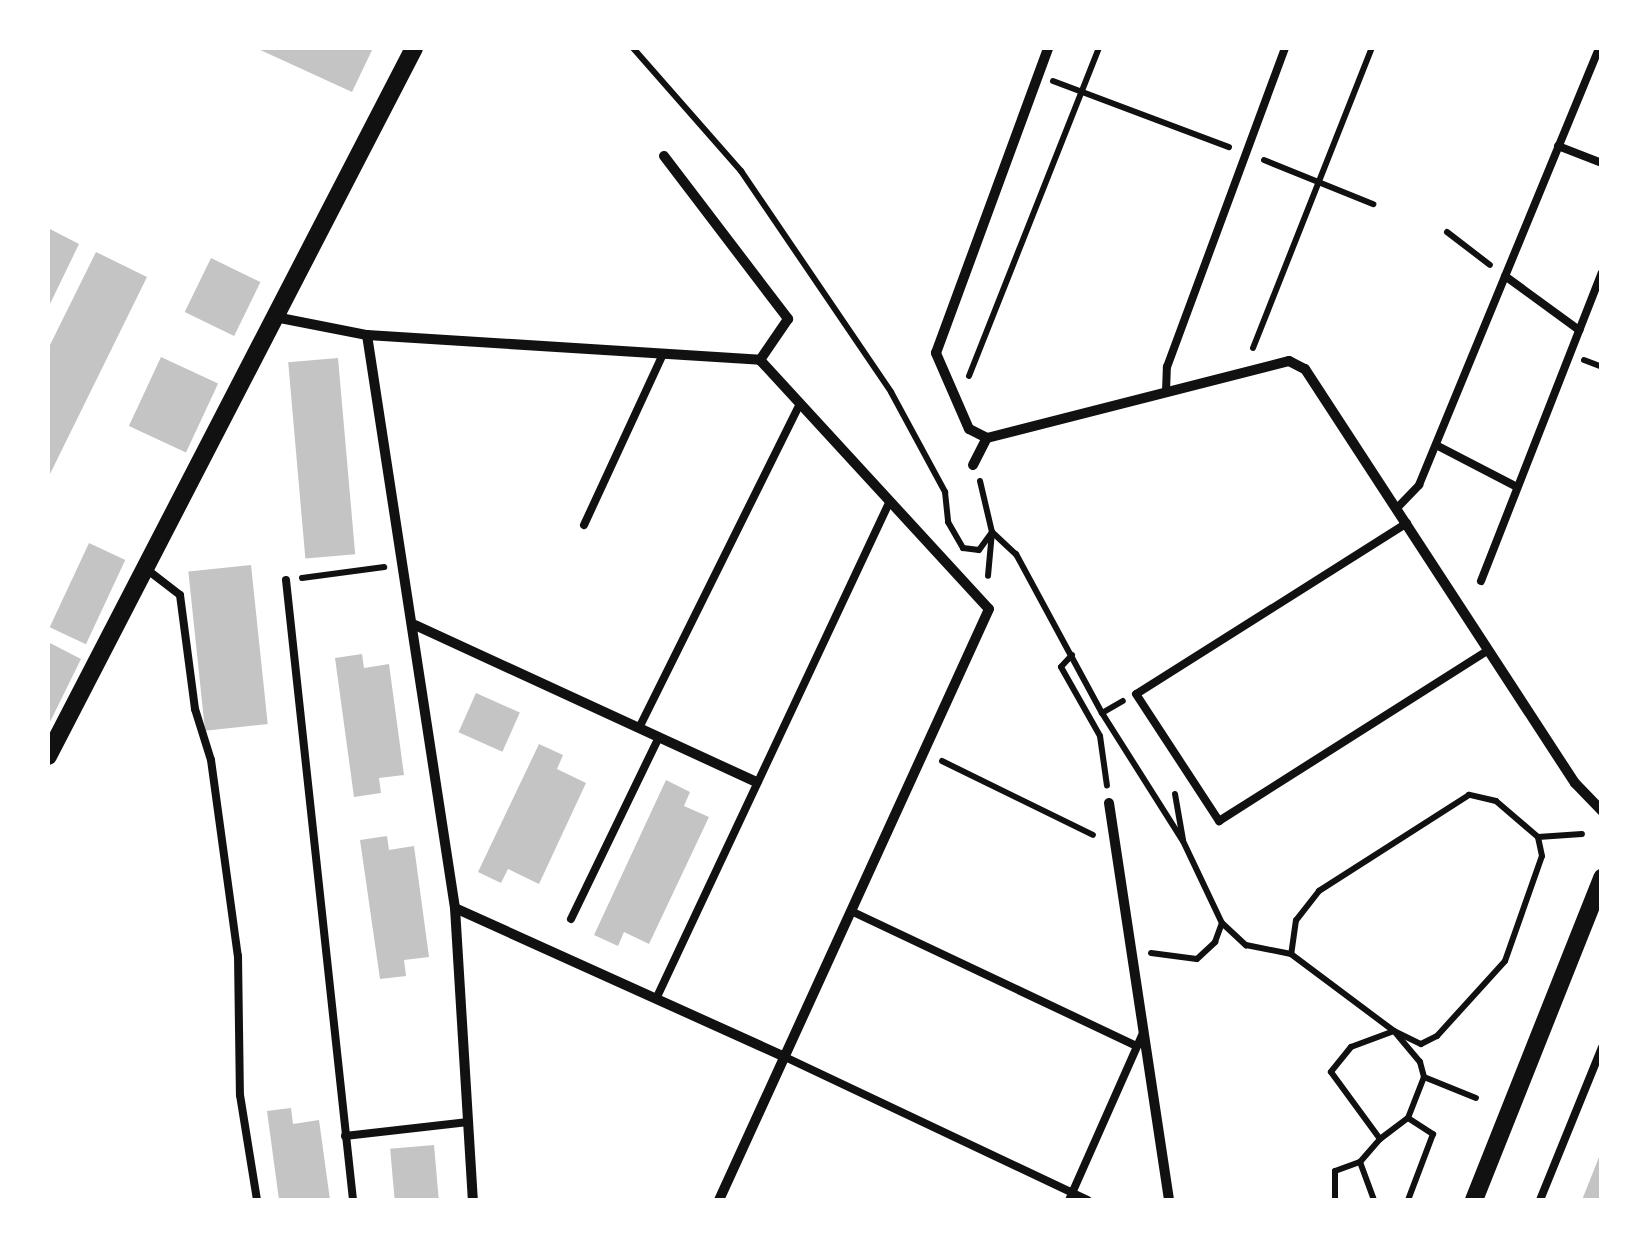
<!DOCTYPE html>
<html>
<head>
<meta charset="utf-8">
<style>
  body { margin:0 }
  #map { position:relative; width:1649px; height:1248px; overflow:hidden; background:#fff; font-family:Arial,sans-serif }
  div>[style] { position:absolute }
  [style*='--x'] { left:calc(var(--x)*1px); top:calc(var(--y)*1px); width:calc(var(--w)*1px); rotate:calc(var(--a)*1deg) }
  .building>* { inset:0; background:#c4c4c4; transform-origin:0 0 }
  .path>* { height:6px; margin:-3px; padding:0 3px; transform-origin:3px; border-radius:3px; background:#111 }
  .service>* { height:8px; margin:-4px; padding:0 4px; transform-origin:4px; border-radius:4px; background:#111 }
  .minor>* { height:10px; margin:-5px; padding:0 5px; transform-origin:5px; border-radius:5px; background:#111 }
  .tertiary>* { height:18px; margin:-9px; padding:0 9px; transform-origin:9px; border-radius:9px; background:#111 }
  span { translate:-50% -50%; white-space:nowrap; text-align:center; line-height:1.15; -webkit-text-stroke:8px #fff; paint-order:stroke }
  .frame { position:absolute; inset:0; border:50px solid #fff; pointer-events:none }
</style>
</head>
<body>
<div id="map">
  <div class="building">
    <i style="clip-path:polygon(256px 48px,373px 48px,352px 92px)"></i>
    <i style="clip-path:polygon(48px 228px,79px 244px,48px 308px)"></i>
    <i style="clip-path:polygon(96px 252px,147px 277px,48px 478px,48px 349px)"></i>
    <i style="left:211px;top:258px;width:55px;height:60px;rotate:26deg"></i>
    <i style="left:161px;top:357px;width:63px;height:76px;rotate:25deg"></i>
    <i style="left:338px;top:358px;width:197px;height:50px;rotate:85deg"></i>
    <i style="left:89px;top:543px;width:40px;height:93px;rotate:25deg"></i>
    <i style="left:251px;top:565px;width:160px;height:63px;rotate:84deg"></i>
    <i style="clip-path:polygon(48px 642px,81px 659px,48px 726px)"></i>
    <i style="clip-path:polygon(362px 654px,364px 668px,389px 664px,404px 775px,379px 778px,381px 793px,354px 797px,335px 658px)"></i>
    <i style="left:476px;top:693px;width:48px;height:43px;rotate:24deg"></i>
    <i style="clip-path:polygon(539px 744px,563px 755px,557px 769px,586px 783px,539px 884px,508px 869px,501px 883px,478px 872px)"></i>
    <i style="clip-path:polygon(666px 780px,690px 792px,684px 806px,709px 817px,649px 944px,624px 932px,618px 946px,594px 935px)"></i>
    <i style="clip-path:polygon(387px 836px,389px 850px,414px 846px,429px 957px,404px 960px,406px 976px,380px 979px,360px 840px)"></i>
    <i style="clip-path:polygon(291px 1108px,293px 1124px,319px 1120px,330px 1200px,279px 1200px,267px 1111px)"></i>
    <i style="left:434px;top:1145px;width:55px;height:44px;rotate:85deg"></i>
    <i style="clip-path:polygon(1601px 1152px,1602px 1200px,1582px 1200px)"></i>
  </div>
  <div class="path">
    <i style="--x:633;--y:48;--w:164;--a:48.7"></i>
    <i style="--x:741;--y:171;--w:267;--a:55.8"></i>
    <i style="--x:891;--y:392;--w:114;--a:61.6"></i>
    <i style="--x:945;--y:492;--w:30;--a:84"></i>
    <i style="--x:948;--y:522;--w:30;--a:60"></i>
    <i style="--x:963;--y:548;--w:16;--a:7"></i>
    <i style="--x:979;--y:550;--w:22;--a:-54"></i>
    <i style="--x:992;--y:532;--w:33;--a:43"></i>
    <i style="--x:1016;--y:554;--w:181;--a:61.6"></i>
    <i style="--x:1102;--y:713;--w:151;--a:57.7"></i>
    <i style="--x:1183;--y:841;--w:91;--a:64.6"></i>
    <i style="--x:1222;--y:923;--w:33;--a:43"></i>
    <i style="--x:1246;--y:945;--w:46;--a:11.3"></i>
    <i style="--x:1053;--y:81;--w:188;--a:20.6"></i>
    <i style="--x:1264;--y:160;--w:118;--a:22"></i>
    <i style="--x:1447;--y:232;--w:54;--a:37.5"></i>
    <i style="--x:1253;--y:348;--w:323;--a:-68.4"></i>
    <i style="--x:1584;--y:360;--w:19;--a:21"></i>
    <i style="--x:969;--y:376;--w:353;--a:-68.4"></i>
    <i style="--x:980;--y:481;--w:52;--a:76.8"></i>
    <i style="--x:992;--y:532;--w:44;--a:95.2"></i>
    <i style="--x:302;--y:578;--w:83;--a:-7.6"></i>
    <i style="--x:1072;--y:655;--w:16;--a:133"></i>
    <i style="--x:1061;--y:667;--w:79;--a:60.5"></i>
    <i style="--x:1100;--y:736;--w:50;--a:82"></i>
    <i style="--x:1102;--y:713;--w:24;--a:-30"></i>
    <i style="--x:942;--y:761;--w:168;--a:26.1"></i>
    <i style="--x:1175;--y:794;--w:47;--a:80.1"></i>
    <i style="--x:1538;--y:837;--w:55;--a:-139.4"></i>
    <i style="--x:1496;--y:801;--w:28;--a:-167"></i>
    <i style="--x:1469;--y:795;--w:178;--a:147.4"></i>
    <i style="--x:1319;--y:891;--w:37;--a:128"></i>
    <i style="--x:1296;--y:920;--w:34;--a:98"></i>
    <i style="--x:1291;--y:954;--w:129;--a:36.8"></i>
    <i style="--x:1394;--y:1031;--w:30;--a:26"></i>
    <i style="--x:1421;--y:1044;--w:18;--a:-27"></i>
    <i style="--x:1437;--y:1036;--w:101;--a:-47.8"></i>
    <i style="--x:1505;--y:961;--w:111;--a:-70.6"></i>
    <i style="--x:1542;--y:856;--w:19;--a:-102"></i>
    <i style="--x:1538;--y:837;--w:44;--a:-3.9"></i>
    <i style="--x:1151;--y:953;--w:46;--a:7.4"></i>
    <i style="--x:1197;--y:959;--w:25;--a:-43"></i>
    <i style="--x:1215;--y:942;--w:20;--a:-70"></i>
    <i style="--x:1424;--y:1077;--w:16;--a:-105"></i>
    <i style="--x:1420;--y:1062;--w:40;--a:-130"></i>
    <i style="--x:1394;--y:1031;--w:46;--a:159.6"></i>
    <i style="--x:1351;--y:1047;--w:32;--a:129"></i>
    <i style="--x:1331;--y:1072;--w:83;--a:53.8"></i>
    <i style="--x:1380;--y:1139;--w:35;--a:-37"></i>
    <i style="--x:1408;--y:1118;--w:44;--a:-68.7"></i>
    <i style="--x:1424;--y:1077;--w:56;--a:22"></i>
    <i style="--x:1408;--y:1118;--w:30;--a:33"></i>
    <i style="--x:1433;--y:1134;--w:71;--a:110.7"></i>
    <i style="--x:1360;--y:1162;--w:40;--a:69.8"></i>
    <i style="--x:1335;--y:1200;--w:29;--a:-90"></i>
    <i style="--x:1335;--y:1171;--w:27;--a:-20"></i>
    <i style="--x:1360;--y:1162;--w:30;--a:-49"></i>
  </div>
  <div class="service">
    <i style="--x:1558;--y:146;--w:47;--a:21.1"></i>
    <i style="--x:1505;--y:276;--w:92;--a:36.1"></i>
    <i style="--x:1166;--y:392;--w:25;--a:-88"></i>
    <i style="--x:1167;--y:367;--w:340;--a:-69.7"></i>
    <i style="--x:1436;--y:445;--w:91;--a:27.4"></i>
    <i style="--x:1397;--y:508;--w:32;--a:-46"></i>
    <i style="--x:1419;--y:485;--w:473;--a:-67.6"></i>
    <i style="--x:1407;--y:523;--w:320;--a:147.7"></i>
    <i style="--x:1136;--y:694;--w:152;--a:56.8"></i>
    <i style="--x:1219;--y:821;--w:319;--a:-32.4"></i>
    <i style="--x:584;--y:525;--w:188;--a:-65.2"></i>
    <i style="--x:145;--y:568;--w:44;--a:37.6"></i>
    <i style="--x:180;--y:595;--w:115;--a:82.5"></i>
    <i style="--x:195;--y:709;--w:53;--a:72.6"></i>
    <i style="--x:211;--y:760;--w:198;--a:82.2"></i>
    <i style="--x:238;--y:956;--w:139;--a:89.2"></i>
    <i style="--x:240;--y:1095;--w:106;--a:80.8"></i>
    <i style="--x:286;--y:580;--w:624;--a:83.83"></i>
    <i style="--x:1481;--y:581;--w:331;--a:-68.6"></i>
    <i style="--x:639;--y:728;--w:362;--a:-63.6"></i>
    <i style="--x:851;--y:911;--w:316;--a:25.3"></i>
    <i style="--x:571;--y:919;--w:202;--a:-64.2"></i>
    <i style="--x:656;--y:999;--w:548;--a:-64.84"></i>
    <i style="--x:785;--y:1057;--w:335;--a:25.3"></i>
    <i style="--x:345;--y:1136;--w:124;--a:-6.5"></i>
    <i style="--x:1069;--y:1200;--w:185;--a:-66.1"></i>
    <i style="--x:1540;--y:1200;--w:165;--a:-67.9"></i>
  </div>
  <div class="minor">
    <i style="--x:664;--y:156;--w:205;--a:52.7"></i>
    <i style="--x:788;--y:319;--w:50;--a:124.3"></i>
    <i style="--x:275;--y:317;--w:94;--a:11.1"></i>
    <i style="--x:367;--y:335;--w:394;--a:3.6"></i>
    <i style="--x:760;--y:360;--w:338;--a:47.4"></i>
    <i style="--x:989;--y:609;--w:650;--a:114.55"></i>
    <i style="--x:367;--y:335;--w:580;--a:81.27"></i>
    <i style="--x:455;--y:908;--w:293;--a:86.5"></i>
    <i style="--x:987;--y:438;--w:20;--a:-153"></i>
    <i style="--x:969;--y:429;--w:83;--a:-113.5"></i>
    <i style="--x:936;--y:353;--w:325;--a:-69.8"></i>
    <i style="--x:973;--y:465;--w:30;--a:-63"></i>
    <i style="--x:987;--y:438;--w:312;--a:-14.3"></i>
    <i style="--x:1289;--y:361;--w:18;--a:27"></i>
    <i style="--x:1305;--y:369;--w:494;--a:56.9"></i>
    <i style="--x:1575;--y:783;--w:39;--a:46"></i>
    <i style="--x:415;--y:625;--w:376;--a:24.7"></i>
    <i style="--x:1109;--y:803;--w:402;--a:81.4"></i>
    <i style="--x:455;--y:908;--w:362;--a:24.3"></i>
  </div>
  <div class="tertiary">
    <i style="--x:48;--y:756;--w:797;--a:-62.66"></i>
    <i style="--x:1474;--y:1200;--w:347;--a:-68.3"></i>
  </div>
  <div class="frame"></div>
</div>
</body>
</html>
